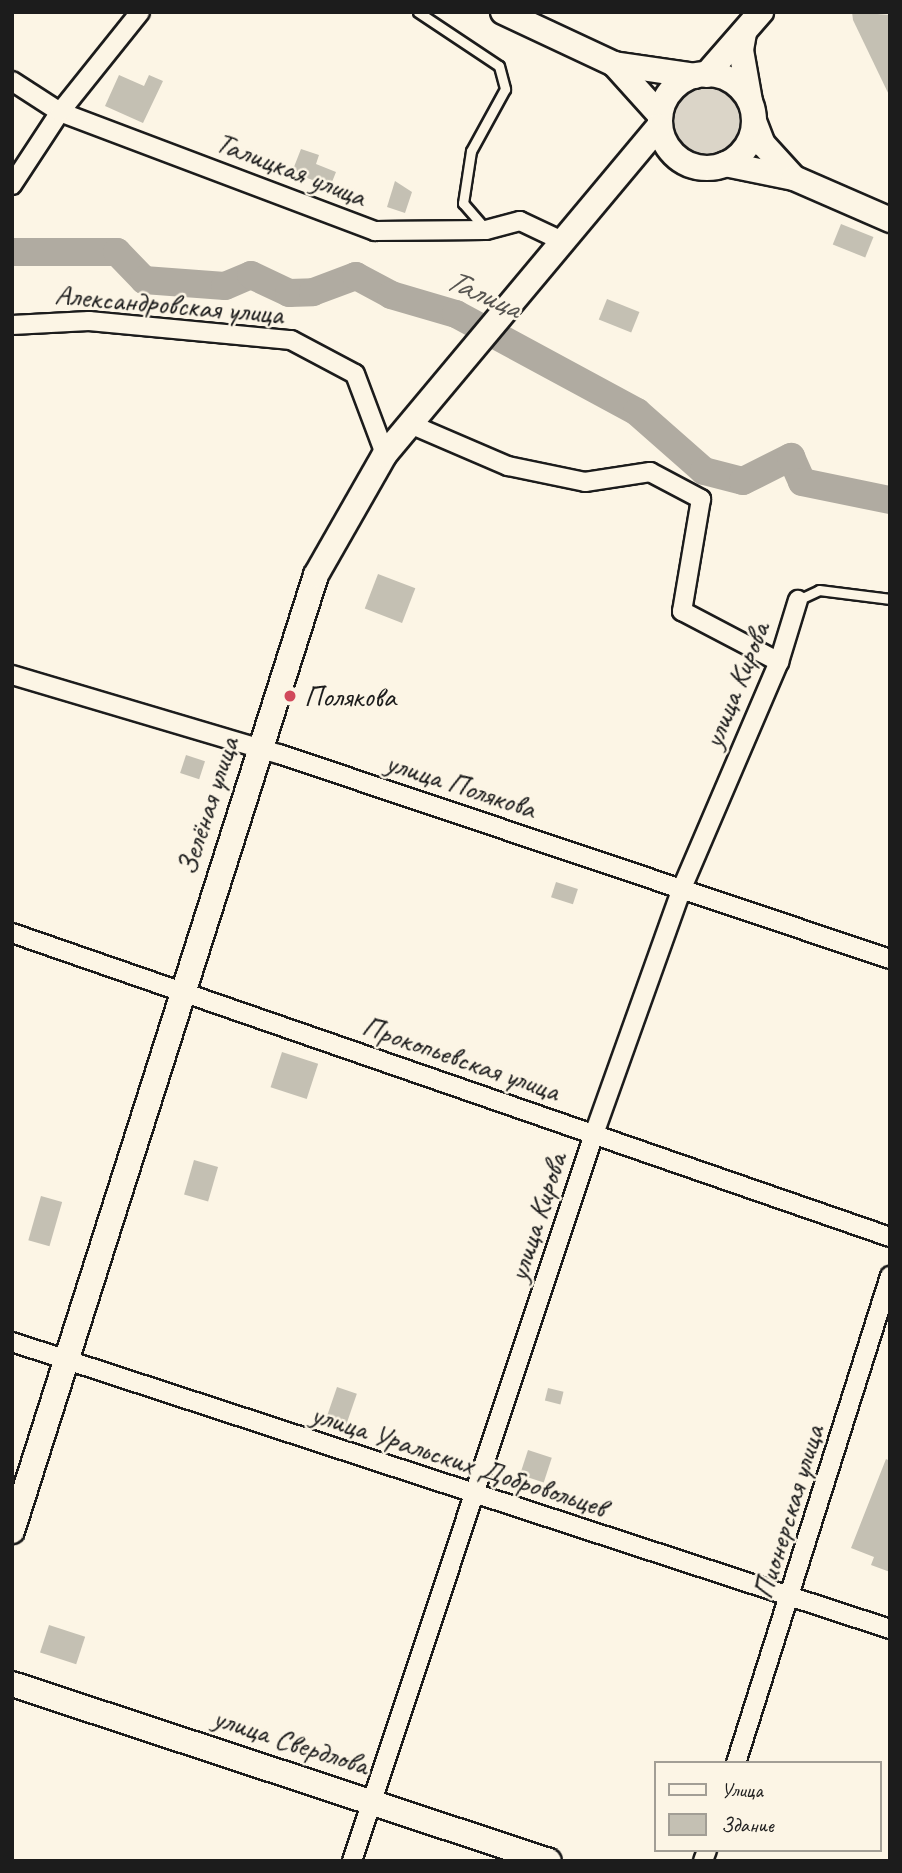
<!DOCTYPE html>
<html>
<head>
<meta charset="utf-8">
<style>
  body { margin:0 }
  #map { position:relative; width:902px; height:1873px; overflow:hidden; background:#fcf5e5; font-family:Caveat,sans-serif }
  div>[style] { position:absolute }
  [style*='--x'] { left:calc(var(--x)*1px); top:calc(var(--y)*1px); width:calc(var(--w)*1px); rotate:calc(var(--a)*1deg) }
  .green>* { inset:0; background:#dbd5c8 }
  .round { border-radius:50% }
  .river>* { height:28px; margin:-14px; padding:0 14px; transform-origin:14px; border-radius:14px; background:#b0aba1 }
  .building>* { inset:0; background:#c4c0b3; transform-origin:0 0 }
  .roads { filter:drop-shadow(2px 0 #1c1c1c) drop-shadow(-2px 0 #1c1c1c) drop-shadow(0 2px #1c1c1c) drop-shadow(0 -2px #1c1c1c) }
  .lane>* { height:9px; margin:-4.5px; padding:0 4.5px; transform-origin:4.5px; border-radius:4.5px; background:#fcf5e5 }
  .street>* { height:18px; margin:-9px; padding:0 9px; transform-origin:9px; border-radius:9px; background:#fcf5e5 }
  .secondary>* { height:24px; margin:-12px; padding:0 12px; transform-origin:12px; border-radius:12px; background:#fcf5e5 }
  .secondary>.ring { margin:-12px; padding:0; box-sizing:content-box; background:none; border:24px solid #fcf5e5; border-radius:50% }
  .dots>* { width:19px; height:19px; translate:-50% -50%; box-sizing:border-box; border:4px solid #fcf5e5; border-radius:50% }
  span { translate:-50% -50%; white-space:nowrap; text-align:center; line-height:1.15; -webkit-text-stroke:5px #fcf5e5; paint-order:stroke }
  .street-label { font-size:30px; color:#1c1c1c }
  .poi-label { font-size:30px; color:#1c1c1c }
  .left { translate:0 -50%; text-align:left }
  .water-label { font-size:32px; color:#575551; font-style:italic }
  .frame { position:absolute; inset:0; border:14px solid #1c1c1c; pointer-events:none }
  .legend { position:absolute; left:654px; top:1761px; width:228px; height:91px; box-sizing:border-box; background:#fcf5e5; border:2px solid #a29e95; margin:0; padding:9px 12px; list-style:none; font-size:21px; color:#1c1c1c }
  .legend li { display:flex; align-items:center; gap:14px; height:35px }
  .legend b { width:35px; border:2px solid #a29e95 }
</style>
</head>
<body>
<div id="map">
  <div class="green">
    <i class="round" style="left:668px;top:86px;width:72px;height:72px"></i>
  </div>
  <div class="river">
    <i style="--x:12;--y:252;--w:105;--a:0"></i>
    <i style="--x:117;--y:252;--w:39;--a:46"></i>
    <i style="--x:144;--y:280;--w:81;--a:4.2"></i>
    <i style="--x:225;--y:286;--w:28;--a:-23"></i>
    <i style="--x:251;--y:275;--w:42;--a:25.3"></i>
    <i style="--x:289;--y:293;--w:24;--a:-2"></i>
    <i style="--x:313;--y:292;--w:46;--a:-20.4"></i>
    <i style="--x:356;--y:276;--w:40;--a:28"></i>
    <i style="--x:391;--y:295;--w:68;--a:16.3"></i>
    <i style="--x:456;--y:314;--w:206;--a:28.4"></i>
    <i style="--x:637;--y:412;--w:89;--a:41.4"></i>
    <i style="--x:704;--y:471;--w:40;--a:14.4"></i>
    <i style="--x:743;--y:481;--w:54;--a:-26.6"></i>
    <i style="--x:791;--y:457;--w:27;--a:66"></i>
    <i style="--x:802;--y:482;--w:90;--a:11.6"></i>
  </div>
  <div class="building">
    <i style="clip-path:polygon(852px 12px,890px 15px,890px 97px,853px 20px)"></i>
    <i style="clip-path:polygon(119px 75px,144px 86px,149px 75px,163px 81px,143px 123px,105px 106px)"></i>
    <i style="clip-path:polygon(301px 149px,319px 155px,316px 164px,336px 172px,330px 187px,292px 172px)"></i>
    <i style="clip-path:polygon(395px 181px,412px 192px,405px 213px,387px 207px)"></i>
    <i style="left:841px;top:224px;width:35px;height:22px;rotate:22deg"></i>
    <i style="left:607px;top:299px;width:35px;height:22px;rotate:22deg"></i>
    <i style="left:378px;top:574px;width:40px;height:37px;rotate:21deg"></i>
    <i style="left:186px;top:755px;width:20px;height:19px;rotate:18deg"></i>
    <i style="left:556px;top:882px;width:23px;height:16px;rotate:18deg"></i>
    <i style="left:282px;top:1052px;width:38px;height:37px;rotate:18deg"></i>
    <i style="left:194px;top:1160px;width:25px;height:36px;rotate:16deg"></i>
    <i style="left:41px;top:1196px;width:22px;height:46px;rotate:16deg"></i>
    <i style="left:337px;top:1387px;width:21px;height:34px;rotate:19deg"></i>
    <i style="left:548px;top:1388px;width:16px;height:13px;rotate:14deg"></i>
    <i style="left:528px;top:1450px;width:25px;height:26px;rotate:18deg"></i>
    <i style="clip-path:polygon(886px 1459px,890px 1461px,890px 1572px,871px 1565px,874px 1557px,851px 1548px)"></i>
    <i style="left:49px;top:1625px;width:38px;height:29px;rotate:18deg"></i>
  </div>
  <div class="roads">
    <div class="lane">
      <i style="--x:418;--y:12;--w:97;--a:33.7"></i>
      <i style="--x:499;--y:66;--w:24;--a:75"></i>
      <i style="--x:505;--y:89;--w:71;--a:118.7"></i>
      <i style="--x:471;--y:151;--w:53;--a:98.7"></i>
      <i style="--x:463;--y:203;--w:33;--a:49"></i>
      <i style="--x:798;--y:600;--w:23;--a:-25"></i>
      <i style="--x:819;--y:590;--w:72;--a:7.2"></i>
    </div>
    <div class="street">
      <i style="--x:12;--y:81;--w:57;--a:32.9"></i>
      <i style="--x:60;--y:112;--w:337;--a:20.7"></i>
      <i style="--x:375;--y:231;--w:111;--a:-0.5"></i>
      <i style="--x:486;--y:230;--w:35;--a:-15"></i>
      <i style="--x:520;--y:221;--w:47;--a:25.5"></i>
      <i style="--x:12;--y:185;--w:87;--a:-56.7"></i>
      <i style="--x:60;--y:112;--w:128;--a:-51.3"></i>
      <i style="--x:12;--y:325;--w:77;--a:-3"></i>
      <i style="--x:89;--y:321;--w:203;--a:5.4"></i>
      <i style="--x:291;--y:340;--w:72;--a:28"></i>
      <i style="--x:355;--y:374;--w:85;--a:69.4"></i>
      <i style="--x:410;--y:424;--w:107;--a:23.2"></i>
      <i style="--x:508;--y:466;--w:79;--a:11.7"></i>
      <i style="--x:585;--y:482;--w:66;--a:-8.7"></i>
      <i style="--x:650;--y:472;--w:58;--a:27.9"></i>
      <i style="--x:701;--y:499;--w:114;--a:99.6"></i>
      <i style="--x:682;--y:611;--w:110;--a:27.7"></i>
      <i style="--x:12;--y:675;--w:278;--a:16.5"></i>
      <i style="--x:279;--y:754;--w:644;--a:18.55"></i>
      <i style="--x:12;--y:933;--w:929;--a:19.1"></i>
      <i style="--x:12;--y:1342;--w:924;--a:18.1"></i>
      <i style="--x:736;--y:1763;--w:511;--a:-72.45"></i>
      <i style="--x:352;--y:1861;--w:766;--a:-71.59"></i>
      <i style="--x:594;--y:1134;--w:261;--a:-70.3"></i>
      <i style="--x:682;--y:888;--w:246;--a:-66.8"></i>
      <i style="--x:779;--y:662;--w:65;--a:-73"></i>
      <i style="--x:703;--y:1861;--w:12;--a:-70"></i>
    </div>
    <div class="secondary">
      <i style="--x:503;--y:12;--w:123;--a:25.1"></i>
      <i style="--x:614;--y:64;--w:82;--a:8.4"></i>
      <i style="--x:744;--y:33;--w:17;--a:100"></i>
      <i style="--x:741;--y:50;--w:52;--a:80"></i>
      <i style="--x:614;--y:64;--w:69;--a:48"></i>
      <i class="ring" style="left:660px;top:74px;width:70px;height:70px"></i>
      <i style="--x:706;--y:75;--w:84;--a:-48.9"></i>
      <i style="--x:754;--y:121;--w:25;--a:69"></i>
      <i style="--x:763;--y:144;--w:45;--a:47.7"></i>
      <i style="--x:725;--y:164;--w:70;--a:11.5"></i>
      <i style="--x:794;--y:178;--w:105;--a:23.6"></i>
      <i style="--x:12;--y:1531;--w:1003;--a:-72.36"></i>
      <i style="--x:316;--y:575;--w:139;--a:-60.3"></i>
      <i style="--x:385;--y:454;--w:427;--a:-50.1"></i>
      <i style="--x:12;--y:1684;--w:565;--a:18.24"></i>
    </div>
  </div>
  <div class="dots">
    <i style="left:290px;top:696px;background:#d1495b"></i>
  </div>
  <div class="street-label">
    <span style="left:291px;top:169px;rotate:21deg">Талицкая улица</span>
    <span style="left:169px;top:304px;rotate:5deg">Александровская улица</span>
    <span style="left:736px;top:685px;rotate:-68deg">улица Кирова</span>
    <span style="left:461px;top:785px;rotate:18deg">улица Полякова</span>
    <span style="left:207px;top:806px;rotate:-72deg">Зелёная улица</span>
    <span style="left:461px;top:1058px;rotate:19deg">Прокопьевская улица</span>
    <span style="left:537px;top:1217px;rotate:-72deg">улица Кирова</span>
    <span style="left:459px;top:1460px;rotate:18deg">улица Уральских Добровольцев</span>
    <span style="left:788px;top:1512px;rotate:-73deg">Пионерская улица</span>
    <span style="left:291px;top:1741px;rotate:18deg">улица Свердлова</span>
  </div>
  <div class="poi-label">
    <span class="left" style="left:304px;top:696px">Полякова</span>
  </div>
  <div class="water-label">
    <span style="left:483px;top:294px;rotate:24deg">Талица</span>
  </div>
  <div class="frame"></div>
  <ul class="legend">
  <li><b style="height:9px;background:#fcf5e5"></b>Улица</li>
  <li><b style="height:19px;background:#c4c0b3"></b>Здание</li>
  </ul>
</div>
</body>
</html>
